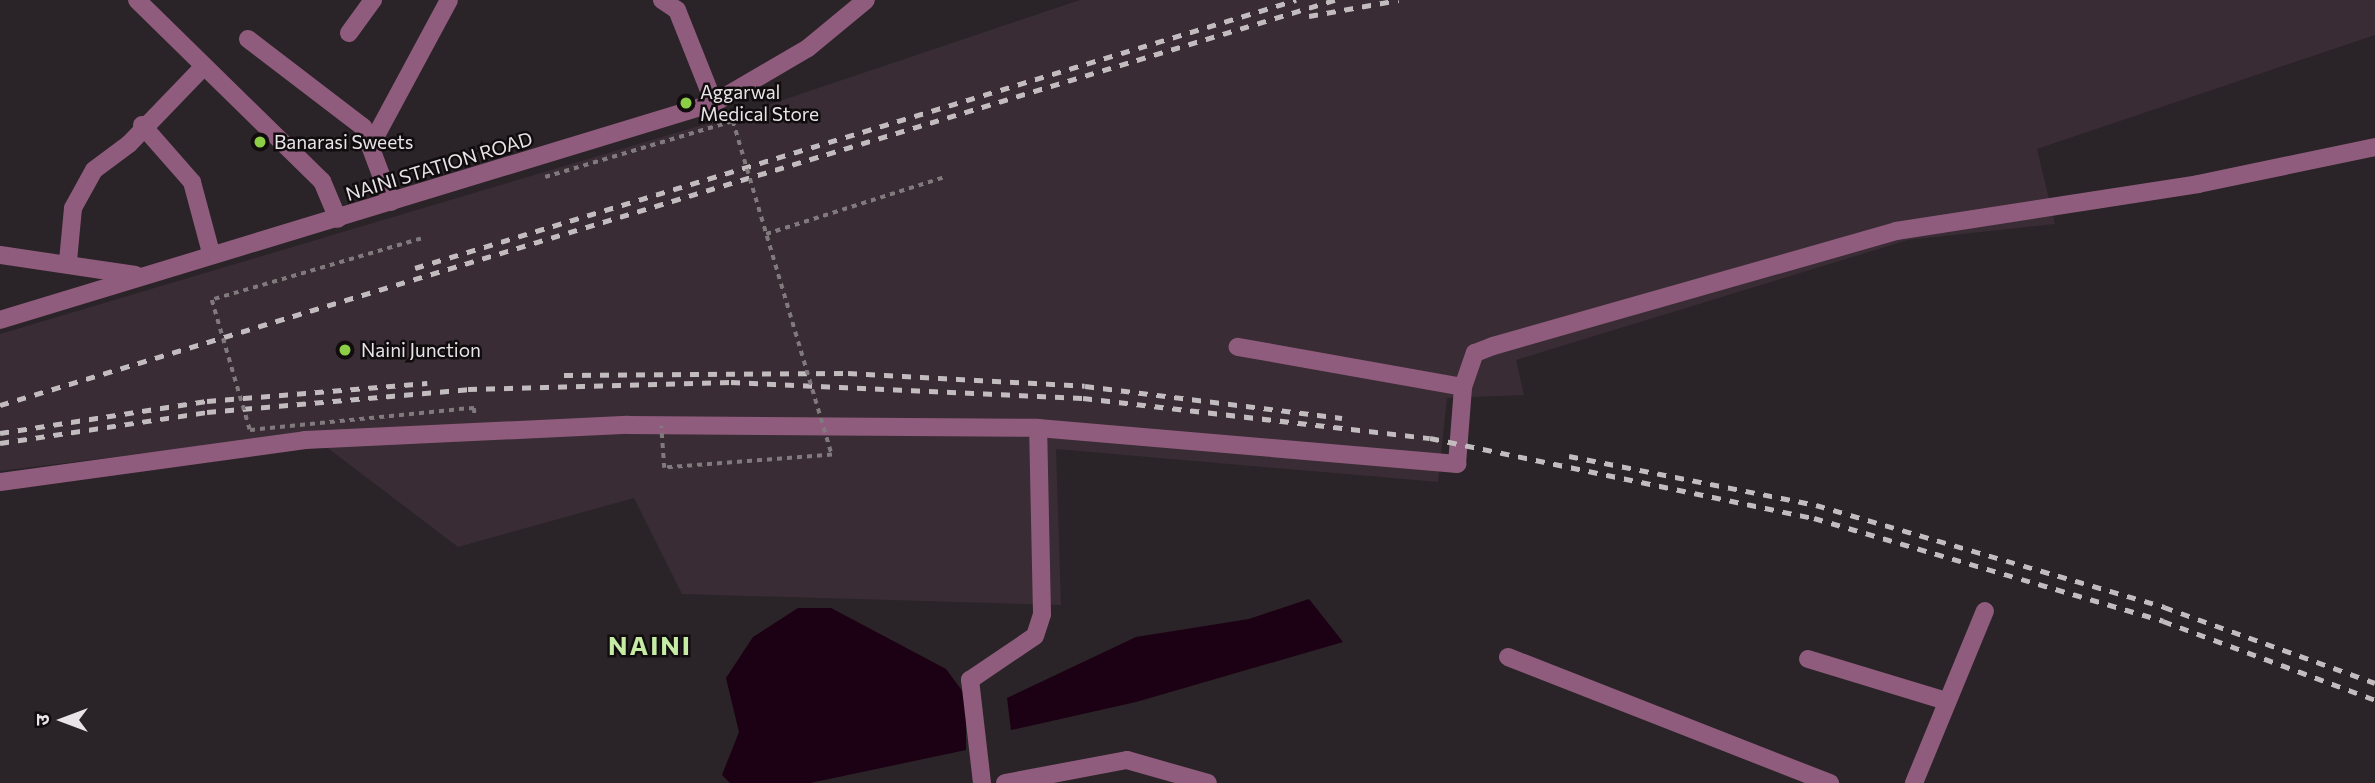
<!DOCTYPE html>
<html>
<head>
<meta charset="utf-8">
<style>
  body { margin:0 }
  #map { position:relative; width:2375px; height:783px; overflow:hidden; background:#2a2327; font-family:Commissioner,"Noto Sans Devanagari",sans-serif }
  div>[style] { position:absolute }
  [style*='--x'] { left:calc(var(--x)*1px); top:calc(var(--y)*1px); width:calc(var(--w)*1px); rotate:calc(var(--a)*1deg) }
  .built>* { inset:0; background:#392c34 }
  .water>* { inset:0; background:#1c0013 }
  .path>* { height:3.5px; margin-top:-1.75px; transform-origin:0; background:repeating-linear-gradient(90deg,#807a7d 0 5px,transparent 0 10px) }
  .minor>* { height:18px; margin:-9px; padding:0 9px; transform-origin:9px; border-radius:9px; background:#905c7d }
  .rail>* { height:5px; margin-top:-2.5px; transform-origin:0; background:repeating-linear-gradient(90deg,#c2bcbf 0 9px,transparent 0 18px) }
  .path-bridge>* { height:3.5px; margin-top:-1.75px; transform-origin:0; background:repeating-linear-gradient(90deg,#807a7d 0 5px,transparent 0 10px) }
  .dots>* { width:19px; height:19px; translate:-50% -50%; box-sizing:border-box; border:4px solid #110d0f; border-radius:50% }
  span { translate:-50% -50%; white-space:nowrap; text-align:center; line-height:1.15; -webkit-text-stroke:5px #110d0f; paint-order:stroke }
  .poi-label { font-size:19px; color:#e9e4e7 }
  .left { translate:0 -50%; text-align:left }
  .street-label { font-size:19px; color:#e9e4e7 }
  .district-label { font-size:26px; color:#c5eba5; font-weight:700; letter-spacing:2px }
  .north { position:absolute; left:28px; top:685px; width:70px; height:70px; -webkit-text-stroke:5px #110d0f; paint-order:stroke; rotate:270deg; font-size:19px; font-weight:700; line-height:28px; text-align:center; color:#e9e4e7 }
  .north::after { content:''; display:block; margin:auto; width:24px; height:32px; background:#e9e4e7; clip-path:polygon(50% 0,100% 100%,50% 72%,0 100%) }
</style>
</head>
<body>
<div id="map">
  <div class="built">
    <i style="clip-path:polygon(1080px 0,2375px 0,2375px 35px,2037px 149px,2055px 224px,1908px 240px,1516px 360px,1524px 395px,1447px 398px,1438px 482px,1056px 449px,1061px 605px,682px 594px,634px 498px,458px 547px,308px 433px,0 471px,0 334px,756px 109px)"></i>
  </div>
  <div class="water">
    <i style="clip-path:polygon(1309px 599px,1343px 642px,1136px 702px,1011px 730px,1007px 698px,1136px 637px,1249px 619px)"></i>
    <i style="clip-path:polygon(798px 608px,831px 608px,946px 669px,966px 696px,966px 750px,810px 783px,730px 783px,722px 775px,739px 732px,726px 678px,753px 637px)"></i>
  </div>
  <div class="path">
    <i style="--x:766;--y:234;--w:188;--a:-17.7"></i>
    <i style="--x:459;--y:409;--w:15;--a:-4"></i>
    <i style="--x:474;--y:408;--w:8;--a:83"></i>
  </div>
  <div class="minor">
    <i style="--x:137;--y:0;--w:259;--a:44.4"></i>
    <i style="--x:322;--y:181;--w:41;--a:67.2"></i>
    <i style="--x:662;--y:0;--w:18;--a:34"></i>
    <i style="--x:677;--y:10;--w:100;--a:68.3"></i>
    <i style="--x:349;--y:33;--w:41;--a:-54"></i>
    <i style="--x:248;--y:39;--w:145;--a:37.4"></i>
    <i style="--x:363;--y:127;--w:80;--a:69.5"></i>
    <i style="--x:142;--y:125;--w:76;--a:48.7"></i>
    <i style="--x:192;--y:182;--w:73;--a:75"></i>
    <i style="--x:372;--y:143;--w:162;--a:-61.7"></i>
    <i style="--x:0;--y:255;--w:137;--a:8.4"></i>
    <i style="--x:68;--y:261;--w:53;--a:-84.6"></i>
    <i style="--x:73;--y:208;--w:43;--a:-61.1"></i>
    <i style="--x:94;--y:170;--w:44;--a:-36.6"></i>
    <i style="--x:129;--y:144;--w:108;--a:-46.1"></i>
    <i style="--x:0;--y:320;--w:746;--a:-16.91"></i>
    <i style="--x:714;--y:103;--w:109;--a:-30.3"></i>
    <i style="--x:808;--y:48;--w:75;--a:-39.6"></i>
    <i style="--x:1463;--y:387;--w:36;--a:-71"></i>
    <i style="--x:1475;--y:353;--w:19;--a:-21"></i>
    <i style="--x:1493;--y:346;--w:419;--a:-15.9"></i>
    <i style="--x:1896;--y:231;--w:306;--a:-8.8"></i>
    <i style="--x:2198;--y:184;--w:181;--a:-11.8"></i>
    <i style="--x:0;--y:482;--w:308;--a:-7.8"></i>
    <i style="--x:305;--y:440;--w:323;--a:-2.7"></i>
    <i style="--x:628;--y:425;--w:410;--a:0.4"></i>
    <i style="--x:1038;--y:428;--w:421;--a:4.9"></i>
    <i style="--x:1457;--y:464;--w:77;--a:-85.5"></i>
    <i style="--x:1463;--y:387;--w:229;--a:-169.9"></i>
    <i style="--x:1508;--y:657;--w:346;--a:21.4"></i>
    <i style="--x:1808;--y:659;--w:144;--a:16.9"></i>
    <i style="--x:982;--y:783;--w:104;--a:-96.6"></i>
    <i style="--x:970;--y:680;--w:78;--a:-34.1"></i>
    <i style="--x:1035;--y:636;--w:23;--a:-72"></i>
    <i style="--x:1042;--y:614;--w:186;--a:-91.2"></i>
    <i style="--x:1005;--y:783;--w:124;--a:-10.7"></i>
    <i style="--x:1127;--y:760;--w:84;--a:15.9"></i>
    <i style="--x:1914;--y:783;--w:186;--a:-67.6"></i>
  </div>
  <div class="rail">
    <i style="--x:1309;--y:16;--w:91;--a:-10.1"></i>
    <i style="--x:415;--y:268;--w:921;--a:-16.92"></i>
    <i style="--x:564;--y:375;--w:284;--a:-0.4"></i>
    <i style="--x:848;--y:373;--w:237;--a:3.1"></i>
    <i style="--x:1085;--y:386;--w:259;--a:7.1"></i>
    <i style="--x:0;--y:405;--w:1395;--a:-16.88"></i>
    <i style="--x:0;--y:433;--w:209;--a:-8.8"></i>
    <i style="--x:207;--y:401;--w:221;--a:-4.7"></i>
    <i style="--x:0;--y:443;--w:209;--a:-8.5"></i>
    <i style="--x:207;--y:412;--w:262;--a:-5"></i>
    <i style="--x:468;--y:389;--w:263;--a:-1.5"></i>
    <i style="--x:731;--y:382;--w:352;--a:2.6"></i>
    <i style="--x:1083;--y:398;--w:349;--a:6.6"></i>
    <i style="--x:1430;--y:438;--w:392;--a:11.8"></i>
    <i style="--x:1814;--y:518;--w:364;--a:16.4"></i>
    <i style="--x:2163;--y:621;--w:226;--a:20.4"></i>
    <i style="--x:1569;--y:456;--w:252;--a:11.2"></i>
    <i style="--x:1816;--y:505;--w:363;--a:16.3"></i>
    <i style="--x:2164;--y:607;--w:224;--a:19.8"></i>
  </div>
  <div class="path-bridge">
    <i style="--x:545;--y:177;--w:196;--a:-16.6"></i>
    <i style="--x:733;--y:121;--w:348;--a:73.5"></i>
    <i style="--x:832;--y:455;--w:169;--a:175.6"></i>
    <i style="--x:664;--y:468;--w:42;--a:-94.1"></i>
    <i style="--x:421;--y:239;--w:218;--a:163.7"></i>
    <i style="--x:212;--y:300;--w:135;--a:73.7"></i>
    <i style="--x:250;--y:430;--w:210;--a:-5.7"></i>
  </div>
  <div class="dots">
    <i style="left:686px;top:103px;background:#8cce45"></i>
    <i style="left:260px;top:142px;background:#8cce45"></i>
    <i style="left:345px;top:350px;background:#8cce45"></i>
  </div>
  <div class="poi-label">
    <span class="left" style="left:700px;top:103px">Aggarwal<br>Medical Store</span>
    <span class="left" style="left:274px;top:142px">Banarasi Sweets</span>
    <span class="left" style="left:361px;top:350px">Naini Junction</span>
  </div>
  <div class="street-label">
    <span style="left:439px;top:166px;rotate:-17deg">NAINI STATION ROAD</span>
  </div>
  <div class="district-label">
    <span style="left:650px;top:645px">NAINI</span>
  </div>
  <div class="north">उ</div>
</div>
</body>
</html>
